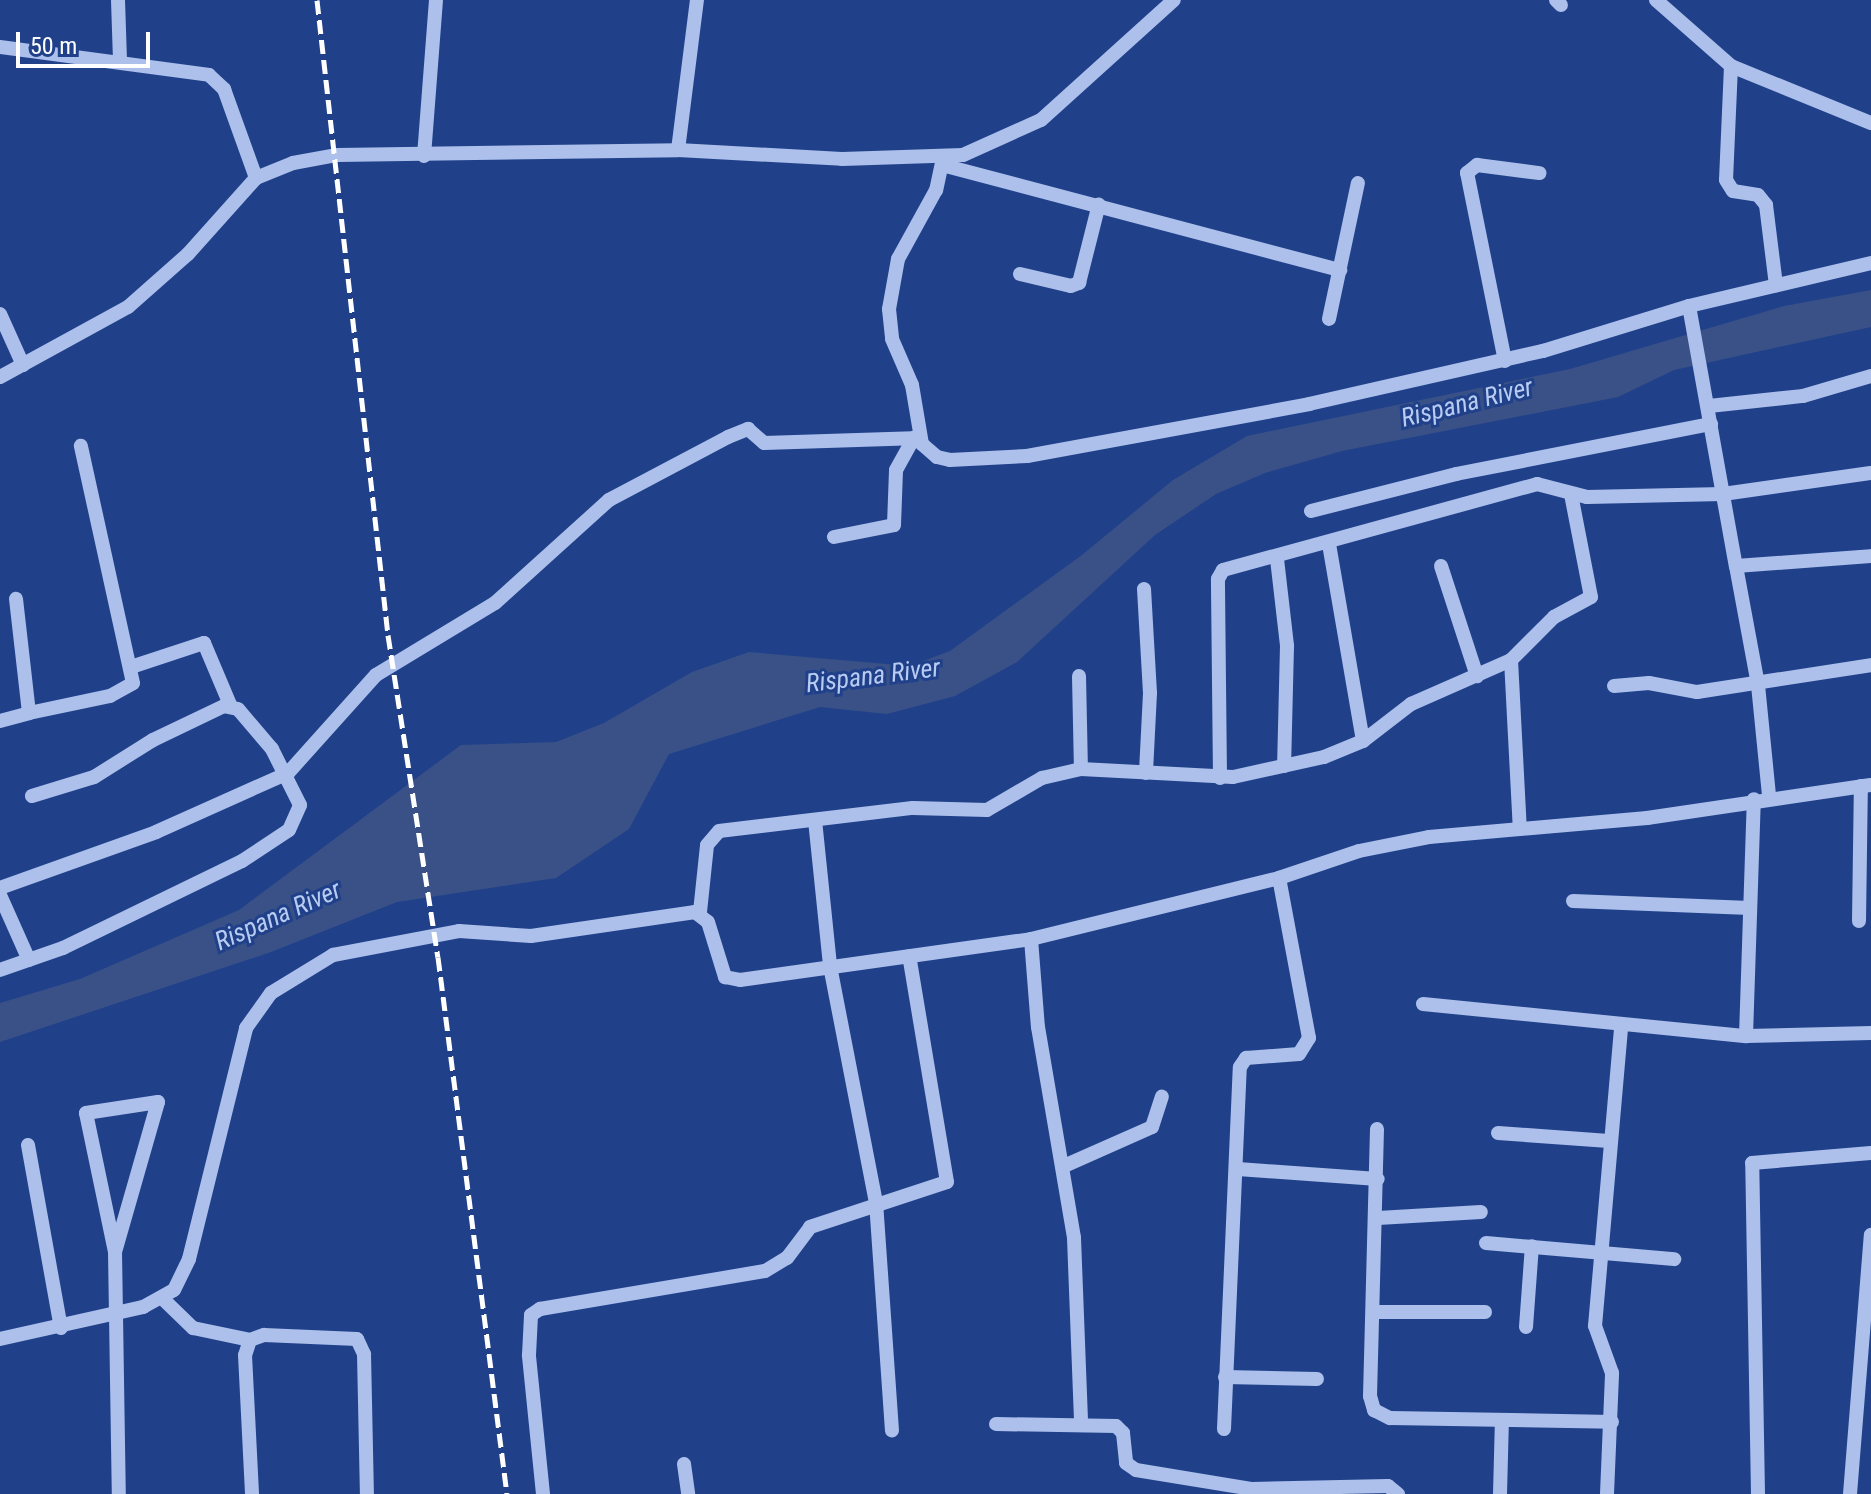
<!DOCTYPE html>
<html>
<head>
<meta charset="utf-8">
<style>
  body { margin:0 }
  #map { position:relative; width:1871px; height:1494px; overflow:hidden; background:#20418a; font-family:"Roboto Condensed",sans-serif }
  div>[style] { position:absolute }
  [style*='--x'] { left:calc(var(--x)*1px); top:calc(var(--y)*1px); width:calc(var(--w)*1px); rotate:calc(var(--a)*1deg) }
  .water>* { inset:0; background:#3a5187 }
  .minor>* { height:14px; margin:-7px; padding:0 7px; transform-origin:7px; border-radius:7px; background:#acc0eb }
  .rail>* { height:5px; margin-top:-2.5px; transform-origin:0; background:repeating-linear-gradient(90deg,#fff 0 14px,transparent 0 20px) }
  span { translate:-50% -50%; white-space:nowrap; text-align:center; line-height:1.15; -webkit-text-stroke:6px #20418a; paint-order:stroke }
  .water-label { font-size:26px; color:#b8cbf2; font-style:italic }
  .scale { position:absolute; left:16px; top:32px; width:134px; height:36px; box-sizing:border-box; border:4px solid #fff; border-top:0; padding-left:10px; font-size:24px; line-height:28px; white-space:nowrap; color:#fff; -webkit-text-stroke:6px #20418a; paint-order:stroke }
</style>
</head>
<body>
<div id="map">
  <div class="water">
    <i style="clip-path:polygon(1871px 290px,1871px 327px,1674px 370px,1618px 397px,1342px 451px,1265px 473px,1216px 494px,1155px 535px,1017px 662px,955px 696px,887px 714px,820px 707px,669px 754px,629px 829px,556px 878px,397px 902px,271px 952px,0 1042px,0 1003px,80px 979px,239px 910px,461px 745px,556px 742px,604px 723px,692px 672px,749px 652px,910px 666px,950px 651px,1082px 555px,1173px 480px,1247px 436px,1570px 369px,1784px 306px)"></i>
  </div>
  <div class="minor">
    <i style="--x:118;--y:0;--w:61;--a:88.1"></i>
    <i style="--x:1556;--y:0;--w:7;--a:45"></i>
    <i style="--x:1656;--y:0;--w:100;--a:41.3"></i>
    <i style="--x:1731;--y:66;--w:114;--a:92.5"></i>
    <i style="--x:1726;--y:180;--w:13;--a:58"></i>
    <i style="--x:1733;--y:191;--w:25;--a:9"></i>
    <i style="--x:1758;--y:195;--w:13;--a:51"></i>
    <i style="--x:1766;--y:205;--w:81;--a:82.9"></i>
    <i style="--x:0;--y:47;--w:211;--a:7.6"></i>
    <i style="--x:209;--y:75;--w:21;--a:43"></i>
    <i style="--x:224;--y:89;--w:95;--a:70.2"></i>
    <i style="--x:1731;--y:66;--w:151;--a:22.2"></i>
    <i style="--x:678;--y:150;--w:151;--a:-82.8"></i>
    <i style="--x:424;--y:156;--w:156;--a:-85.6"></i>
    <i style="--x:943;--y:158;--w:33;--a:102"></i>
    <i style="--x:936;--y:190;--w:79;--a:118.8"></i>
    <i style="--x:898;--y:259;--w:51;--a:100.2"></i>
    <i style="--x:889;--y:309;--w:30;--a:84"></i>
    <i style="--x:892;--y:339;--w:50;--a:66.5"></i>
    <i style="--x:912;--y:385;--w:60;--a:80.4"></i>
    <i style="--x:922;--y:444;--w:20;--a:41"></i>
    <i style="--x:937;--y:457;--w:13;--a:13"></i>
    <i style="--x:950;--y:460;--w:77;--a:-3"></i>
    <i style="--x:1027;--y:456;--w:287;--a:-10.4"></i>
    <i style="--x:1309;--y:404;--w:240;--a:-12.8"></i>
    <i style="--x:1543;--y:351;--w:153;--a:-17.1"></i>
    <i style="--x:1689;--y:306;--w:187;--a:-13.3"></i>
    <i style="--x:942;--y:165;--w:412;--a:14.8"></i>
    <i style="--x:1020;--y:274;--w:52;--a:13.2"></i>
    <i style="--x:1071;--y:286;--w:9;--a:-21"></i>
    <i style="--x:1079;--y:283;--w:81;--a:-75.8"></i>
    <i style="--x:1689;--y:306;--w:264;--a:79.8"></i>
    <i style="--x:1736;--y:566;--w:135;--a:-4.2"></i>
    <i style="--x:0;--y:314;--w:56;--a:65.7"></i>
    <i style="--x:1329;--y:319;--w:139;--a:-78"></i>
    <i style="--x:1505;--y:361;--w:192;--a:-101.4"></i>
    <i style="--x:1467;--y:173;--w:13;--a:-39"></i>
    <i style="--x:1477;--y:165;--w:63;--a:7.4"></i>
    <i style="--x:0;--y:377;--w:146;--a:-28.7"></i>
    <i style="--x:128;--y:307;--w:80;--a:-41.5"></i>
    <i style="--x:188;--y:254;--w:102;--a:-48.2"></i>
    <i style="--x:256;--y:178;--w:40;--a:-22"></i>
    <i style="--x:293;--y:163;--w:45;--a:-10.3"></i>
    <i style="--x:337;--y:155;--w:341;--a:-0.8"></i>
    <i style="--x:678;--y:150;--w:164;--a:3.1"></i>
    <i style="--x:842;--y:159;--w:121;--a:-1.9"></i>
    <i style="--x:963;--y:155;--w:85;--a:-24.2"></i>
    <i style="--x:1041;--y:120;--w:179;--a:-42.1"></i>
    <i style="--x:1709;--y:406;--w:95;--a:-6.1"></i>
    <i style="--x:1803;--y:396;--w:71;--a:-16.4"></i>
    <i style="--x:1311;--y:511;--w:150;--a:-14.3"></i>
    <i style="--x:1456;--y:474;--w:260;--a:-11.1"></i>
    <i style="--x:834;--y:537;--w:61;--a:-11.3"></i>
    <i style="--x:894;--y:525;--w:55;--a:-87.9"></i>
    <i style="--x:896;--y:470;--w:37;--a:-61"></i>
    <i style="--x:1329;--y:544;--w:200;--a:80.2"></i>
    <i style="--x:1277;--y:559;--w:88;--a:83.4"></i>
    <i style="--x:1287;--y:646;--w:120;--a:91.4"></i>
    <i style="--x:1441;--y:566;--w:116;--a:71.9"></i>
    <i style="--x:1736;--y:566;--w:121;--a:79.5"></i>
    <i style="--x:1758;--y:685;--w:112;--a:84.3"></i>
    <i style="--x:1144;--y:589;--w:104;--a:86.7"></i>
    <i style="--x:1150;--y:693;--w:80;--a:92.9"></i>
    <i style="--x:1511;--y:660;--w:169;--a:87"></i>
    <i style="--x:131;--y:667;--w:77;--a:-18.2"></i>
    <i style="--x:204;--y:643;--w:69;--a:67.1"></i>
    <i style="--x:1079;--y:676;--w:93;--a:88.8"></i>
    <i style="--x:1614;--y:686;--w:35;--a:-5"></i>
    <i style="--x:1649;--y:683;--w:49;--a:10.6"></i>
    <i style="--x:1697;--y:692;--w:176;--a:-8.8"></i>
    <i style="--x:29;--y:713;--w:83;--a:-11.9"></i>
    <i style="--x:110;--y:696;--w:26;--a:-29"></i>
    <i style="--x:133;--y:683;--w:243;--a:-102.4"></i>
    <i style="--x:0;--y:721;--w:30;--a:-15"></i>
    <i style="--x:29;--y:713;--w:115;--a:-96.5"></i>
    <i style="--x:1220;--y:778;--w:199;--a:-90.6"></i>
    <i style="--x:1218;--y:579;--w:10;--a:-61"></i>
    <i style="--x:1223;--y:570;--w:326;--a:-15.3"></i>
    <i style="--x:1537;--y:484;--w:52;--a:14.6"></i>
    <i style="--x:1587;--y:497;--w:136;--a:-1.3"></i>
    <i style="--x:1723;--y:494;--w:149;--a:-8.1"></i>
    <i style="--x:815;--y:820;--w:147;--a:84.1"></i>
    <i style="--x:830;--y:966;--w:240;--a:79"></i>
    <i style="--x:876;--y:1202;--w:229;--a:86"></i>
    <i style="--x:0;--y:888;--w:166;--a:-19.7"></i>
    <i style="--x:156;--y:832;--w:145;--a:-24.1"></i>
    <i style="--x:288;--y:773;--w:132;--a:-48.1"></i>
    <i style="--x:376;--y:675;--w:139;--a:-31.2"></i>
    <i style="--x:495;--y:603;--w:154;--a:-42.1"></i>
    <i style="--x:609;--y:500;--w:135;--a:-27.9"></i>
    <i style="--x:728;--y:437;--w:22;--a:-22"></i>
    <i style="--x:748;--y:429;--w:21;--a:41"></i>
    <i style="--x:764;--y:443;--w:156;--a:-1.8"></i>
    <i style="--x:0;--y:895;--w:71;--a:66"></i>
    <i style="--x:1573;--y:901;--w:177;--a:2.3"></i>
    <i style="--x:700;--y:912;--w:67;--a:-84"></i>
    <i style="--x:707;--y:845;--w:18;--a:-49"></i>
    <i style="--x:719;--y:831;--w:195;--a:-6.8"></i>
    <i style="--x:913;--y:808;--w:74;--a:1.5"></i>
    <i style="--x:987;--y:810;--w:64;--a:-30.2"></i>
    <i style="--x:1042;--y:778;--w:40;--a:-13"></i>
    <i style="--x:1081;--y:769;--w:152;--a:3"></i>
    <i style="--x:1233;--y:777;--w:93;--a:-12.4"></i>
    <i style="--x:1324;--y:757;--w:42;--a:-22.3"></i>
    <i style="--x:1363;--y:741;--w:61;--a:-37.6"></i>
    <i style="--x:1411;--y:704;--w:109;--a:-23.7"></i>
    <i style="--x:1511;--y:660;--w:61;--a:-45"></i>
    <i style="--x:1554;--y:617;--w:42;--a:-28.4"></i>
    <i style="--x:1591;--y:597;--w:105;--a:-101"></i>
    <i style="--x:1859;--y:921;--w:135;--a:-89.2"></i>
    <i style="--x:1031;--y:939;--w:88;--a:85.5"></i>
    <i style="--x:1038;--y:1027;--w:214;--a:80.3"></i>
    <i style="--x:1074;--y:1238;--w:184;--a:87.8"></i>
    <i style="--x:0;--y:970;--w:67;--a:-19.2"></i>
    <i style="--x:63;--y:948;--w:199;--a:-25.9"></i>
    <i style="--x:242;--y:861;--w:56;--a:-33.4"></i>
    <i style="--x:289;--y:830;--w:27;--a:-66"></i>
    <i style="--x:300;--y:805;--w:63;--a:-116.6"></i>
    <i style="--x:272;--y:749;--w:52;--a:-130.4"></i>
    <i style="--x:238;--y:709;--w:14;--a:-168"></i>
    <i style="--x:224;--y:706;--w:79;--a:154.4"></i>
    <i style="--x:153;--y:740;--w:70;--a:147.9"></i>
    <i style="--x:94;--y:777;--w:65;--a:163"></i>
    <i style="--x:1423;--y:1004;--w:325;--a:5.7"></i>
    <i style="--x:1746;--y:1036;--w:125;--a:-1.4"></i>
    <i style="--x:1746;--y:1036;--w:237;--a:-88.1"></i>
    <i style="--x:1377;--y:1129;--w:267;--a:91.5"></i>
    <i style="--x:1370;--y:1396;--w:15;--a:74"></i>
    <i style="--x:1374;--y:1410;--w:18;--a:27"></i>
    <i style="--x:1390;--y:1418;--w:222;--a:1"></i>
    <i style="--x:1498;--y:1133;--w:111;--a:4.1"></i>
    <i style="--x:28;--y:1145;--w:186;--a:79.8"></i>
    <i style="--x:1064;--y:1166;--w:96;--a:-23.9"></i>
    <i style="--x:1152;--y:1127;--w:32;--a:-72"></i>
    <i style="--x:1238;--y:1169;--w:140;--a:4.1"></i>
    <i style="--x:1378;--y:1218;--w:103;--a:-3.3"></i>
    <i style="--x:1486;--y:1243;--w:189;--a:4.9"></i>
    <i style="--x:115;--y:1252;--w:156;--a:-74"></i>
    <i style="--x:158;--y:1102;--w:73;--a:171.3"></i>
    <i style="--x:86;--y:1113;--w:142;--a:78.2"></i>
    <i style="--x:115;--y:1252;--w:242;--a:89.1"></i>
    <i style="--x:163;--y:1299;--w:42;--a:44"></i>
    <i style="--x:193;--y:1328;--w:58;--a:11.9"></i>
    <i style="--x:250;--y:1340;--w:15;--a:-20"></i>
    <i style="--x:264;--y:1335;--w:93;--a:2.5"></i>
    <i style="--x:357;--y:1339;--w:17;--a:65"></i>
    <i style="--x:364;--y:1354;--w:140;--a:88.8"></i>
    <i style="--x:1374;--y:1312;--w:111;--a:0"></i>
    <i style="--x:1526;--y:1327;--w:81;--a:-85.8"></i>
    <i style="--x:0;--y:1339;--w:147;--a:-12.6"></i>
    <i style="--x:143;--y:1307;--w:35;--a:-29"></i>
    <i style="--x:174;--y:1290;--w:34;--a:-64"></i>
    <i style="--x:189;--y:1259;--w:238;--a:-76.1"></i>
    <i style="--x:246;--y:1028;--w:43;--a:-54.5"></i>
    <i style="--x:271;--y:993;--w:73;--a:-31.5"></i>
    <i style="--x:333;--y:955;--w:128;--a:-10.8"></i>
    <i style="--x:459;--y:931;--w:72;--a:4"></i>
    <i style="--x:531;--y:936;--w:166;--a:-8.3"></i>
    <i style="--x:695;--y:912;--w:16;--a:38"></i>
    <i style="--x:708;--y:922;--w:58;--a:72.8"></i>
    <i style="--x:725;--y:977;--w:15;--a:11"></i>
    <i style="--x:740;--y:980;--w:294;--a:-8"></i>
    <i style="--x:1031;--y:939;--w:255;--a:-13.8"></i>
    <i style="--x:1279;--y:878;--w:84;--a:-18.6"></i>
    <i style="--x:1359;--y:851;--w:71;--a:-11.3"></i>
    <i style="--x:1429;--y:837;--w:219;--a:-5"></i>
    <i style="--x:1647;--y:818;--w:226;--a:-8.4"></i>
    <i style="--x:250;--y:1340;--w:16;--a:108"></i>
    <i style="--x:245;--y:1355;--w:139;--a:87.1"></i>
    <i style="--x:1225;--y:1377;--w:92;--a:1.2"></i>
    <i style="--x:996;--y:1424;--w:120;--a:1"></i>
    <i style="--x:1116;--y:1426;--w:10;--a:45"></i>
    <i style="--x:1123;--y:1433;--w:30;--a:84"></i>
    <i style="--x:1126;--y:1463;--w:12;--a:35"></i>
    <i style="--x:1136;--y:1470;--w:118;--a:9.3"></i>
    <i style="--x:1252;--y:1489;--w:136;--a:-1.3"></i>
    <i style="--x:1388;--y:1486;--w:13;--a:39"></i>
    <i style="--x:1224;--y:1429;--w:362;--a:-87.5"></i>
    <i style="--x:1240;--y:1067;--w:11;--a:-56"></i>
    <i style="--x:1246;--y:1058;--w:53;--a:-4.3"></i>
    <i style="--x:1299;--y:1054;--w:19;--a:-58"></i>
    <i style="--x:1309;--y:1038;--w:163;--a:-100.6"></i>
    <i style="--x:684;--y:1464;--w:30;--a:82"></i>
    <i style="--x:543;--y:1494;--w:140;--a:-95.8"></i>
    <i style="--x:529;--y:1355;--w:40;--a:-87.1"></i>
    <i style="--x:531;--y:1315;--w:11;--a:-34"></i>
    <i style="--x:540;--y:1309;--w:228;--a:-9.6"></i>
    <i style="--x:765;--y:1271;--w:26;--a:-31"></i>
    <i style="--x:787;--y:1258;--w:39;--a:-53"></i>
    <i style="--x:810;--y:1227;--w:144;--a:-18.2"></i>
    <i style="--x:947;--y:1182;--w:229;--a:-99.5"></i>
    <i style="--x:1500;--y:1494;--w:74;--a:-88.5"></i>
    <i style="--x:1607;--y:1494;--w:121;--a:-87.6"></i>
    <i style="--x:1612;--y:1373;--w:50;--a:-109.9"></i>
    <i style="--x:1595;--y:1326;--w:301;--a:-85"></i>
    <i style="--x:1758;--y:1494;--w:331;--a:-91"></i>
    <i style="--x:1752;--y:1163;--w:119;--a:-4.8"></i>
    <i style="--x:1850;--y:1494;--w:260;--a:-85.4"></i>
  </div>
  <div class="rail">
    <i style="--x:317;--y:0;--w:639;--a:83.62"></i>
    <i style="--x:388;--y:635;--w:326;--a:81.2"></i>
    <i style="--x:438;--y:957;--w:541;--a:82.68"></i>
  </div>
  <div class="water-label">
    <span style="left:1467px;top:403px;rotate:-14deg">Rispana River</span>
    <span style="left:873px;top:676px;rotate:-7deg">Rispana River</span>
    <span style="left:278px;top:916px;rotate:-24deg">Rispana River</span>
  </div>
  <div class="scale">50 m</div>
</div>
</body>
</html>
